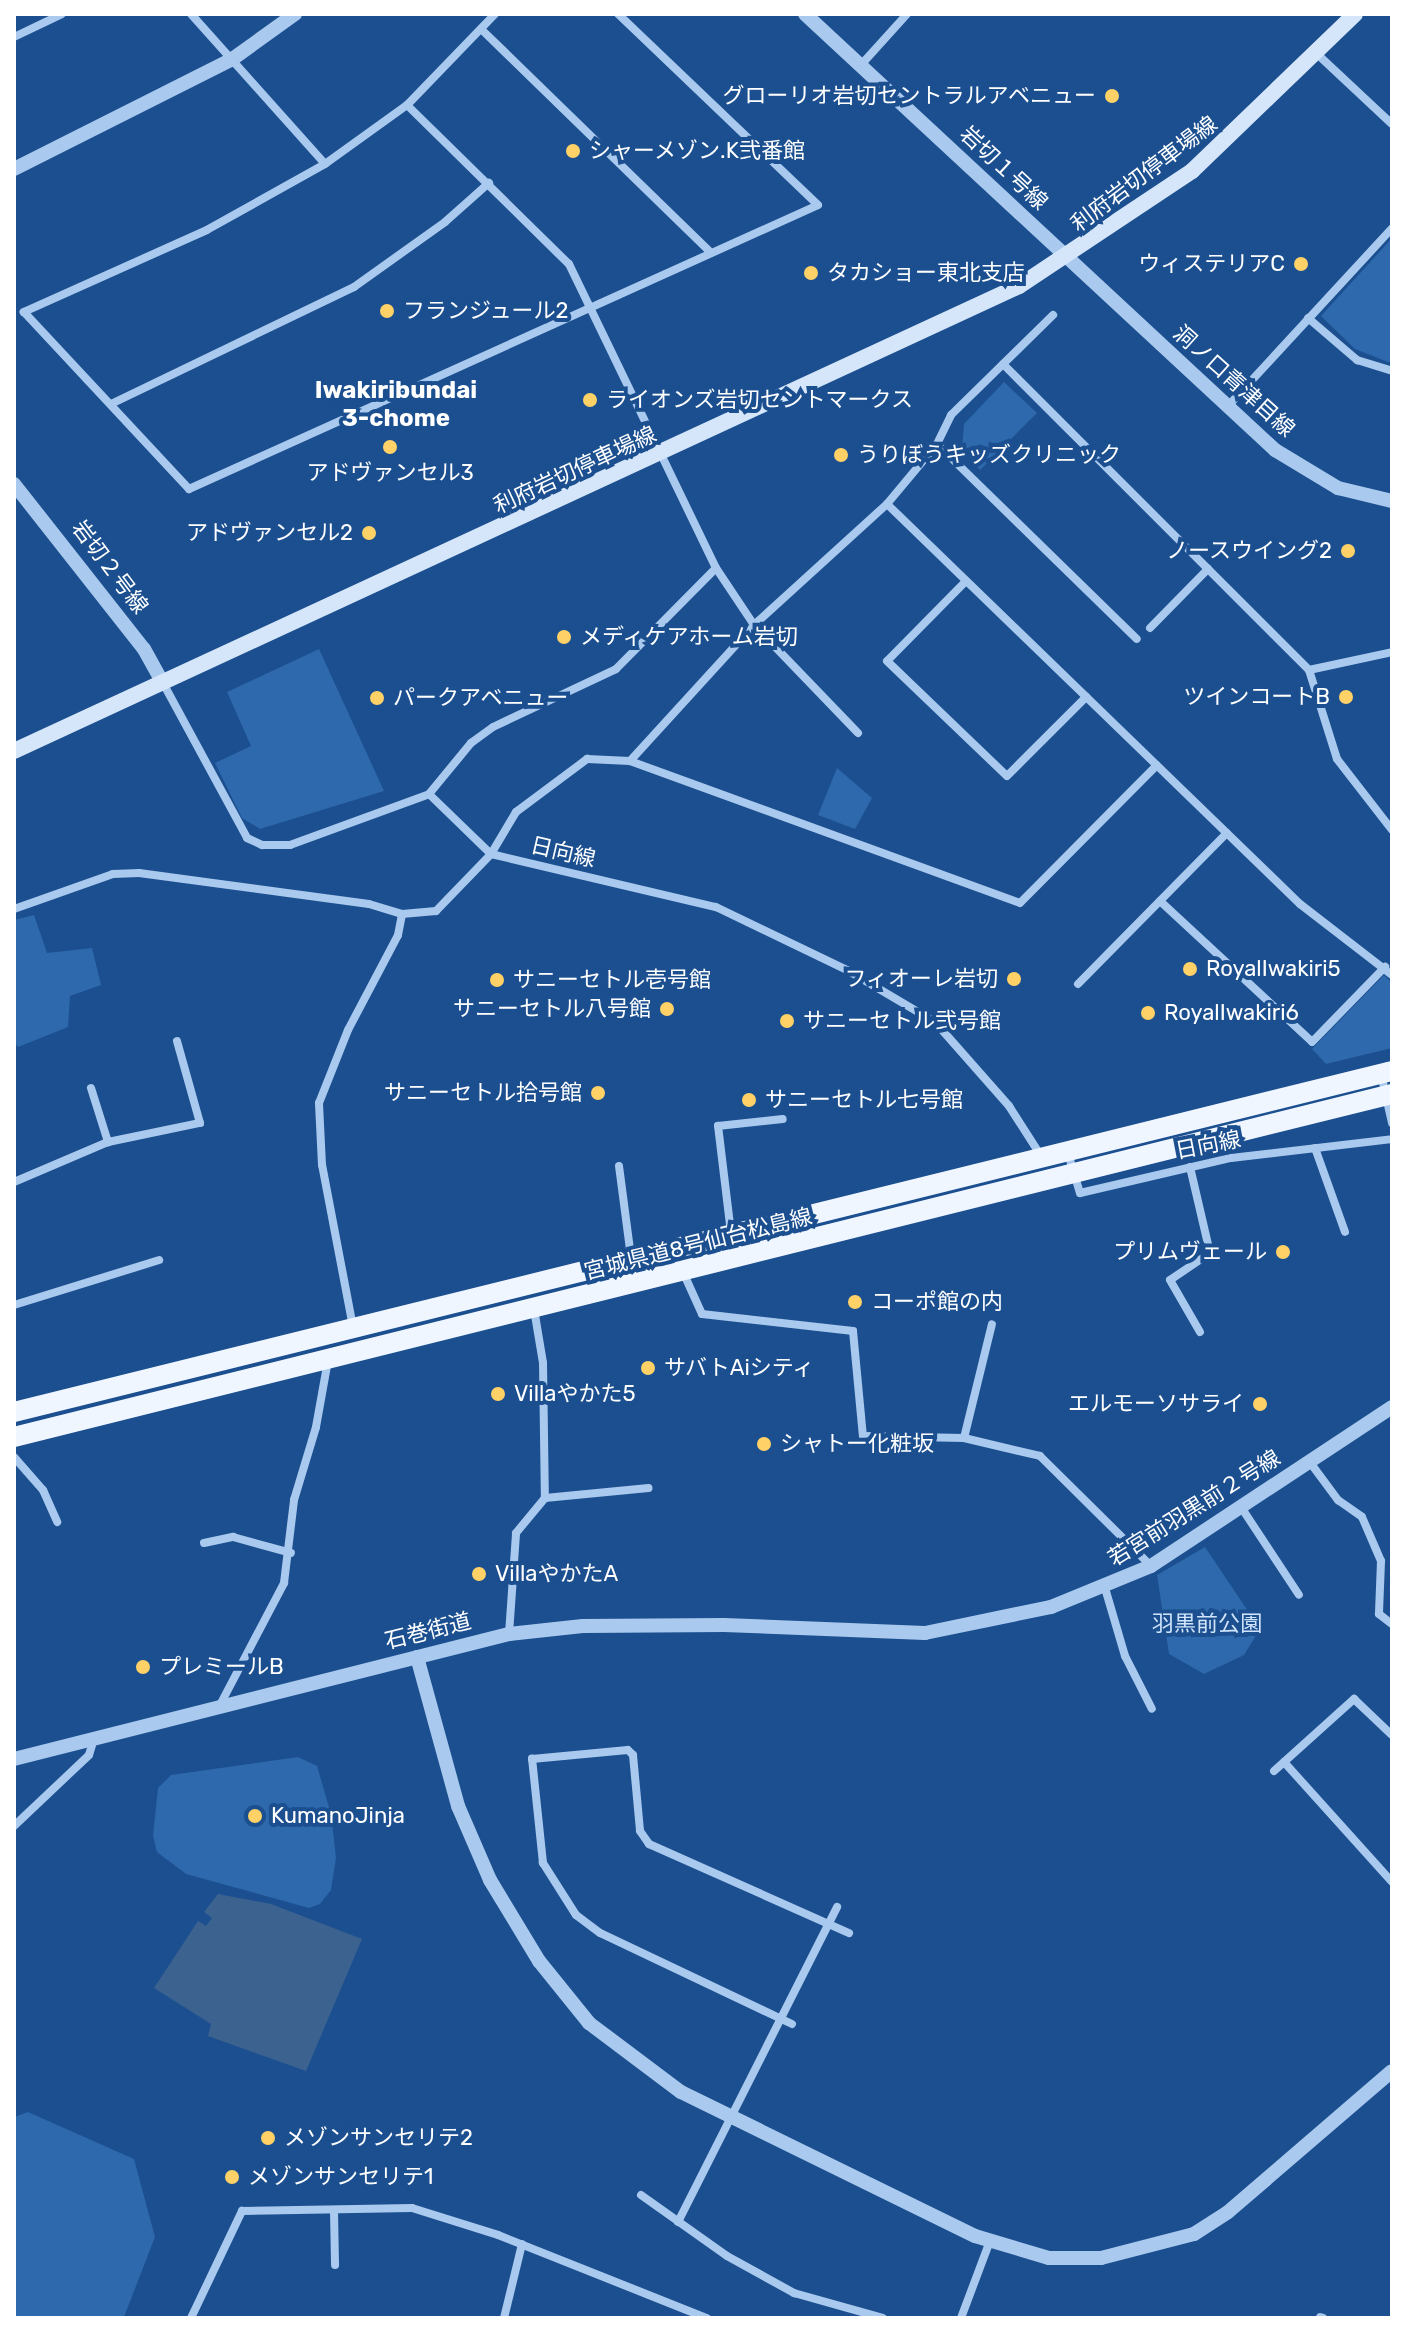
<!DOCTYPE html>
<html>
<head>
<meta charset="utf-8">
<style>
  body { margin:0 }
  #map { position:relative; width:1406px; height:2332px; overflow:hidden; background:#1b4f8f; font-family:Rubik,"Noto Sans JP",sans-serif }
  div>[style] { position:absolute }
  [style*='--x'] { left:calc(var(--x)*1px); top:calc(var(--y)*1px); width:calc(var(--w)*1px); rotate:calc(var(--a)*1deg) }
  .green>* { inset:0; background:#2e69ad }
  .water>* { inset:0; background:#3c6290 }
  .minor>* { height:8px; margin:-4px; padding:0 4px; transform-origin:4px; border-radius:4px; background:#a9c9ee }
  .tertiary>* { height:14px; margin:-7px; padding:0 7px; transform-origin:7px; border-radius:7px; background:#a9c9ee }
  .secondary>* { height:16px; margin:-8px; padding:0 8px; transform-origin:8px; border-radius:8px; background:#d6e6fa }
  .primary>* { height:20px; margin:-10px; padding:0 10px; transform-origin:10px; border-radius:10px; background:#f0f6ff }
  .dots>* { width:22px; height:22px; translate:-50% -50%; box-sizing:border-box; border:4px solid #1b4f8f; border-radius:50% }
  span { translate:-50% -50%; white-space:nowrap; text-align:center; line-height:1.15; -webkit-text-stroke:8px #1b4f8f; paint-order:stroke }
  .poi-label { font-size:22px; color:#fff }
  .right { translate:-100% -50%; text-align:right }
  .left { translate:0 -50%; text-align:left }
  .street-label { font-size:22px; color:#fff }
  .park-label { font-size:22px; color:#cfe3fa }
  .neighbourhood-label { font-size:24px; color:#fff; font-weight:700 }
  .frame { position:absolute; inset:0; border:16px solid #fff; pointer-events:none }
</style>
</head>
<body>
<div id="map">
  <div class="green">
    <i style="clip-path:polygon(1392px 238px,1392px 362px,1388px 362px,1355px 349px,1321px 316px)"></i>
    <i style="clip-path:polygon(1004px 382px,1037px 413px,980px 470px,962px 450px,964px 424px)"></i>
    <i style="clip-path:polygon(319px 649px,384px 791px,260px 829px,242px 818px,215px 763px,251px 746px,227px 692px)"></i>
    <i style="clip-path:polygon(837px 768px,872px 798px,855px 829px,818px 815px)"></i>
    <i style="clip-path:polygon(34px 915px,47px 953px,92px 948px,101px 985px,70px 996px,68px 1027px,18px 1047px,14px 1042px,14px 920px)"></i>
    <i style="clip-path:polygon(1384px 975px,1392px 983px,1392px 1048px,1326px 1064px,1312px 1049px)"></i>
    <i style="clip-path:polygon(1205px 1547px,1260px 1629px,1244px 1655px,1204px 1674px,1169px 1654px,1157px 1575px)"></i>
    <i style="clip-path:polygon(298px 1757px,317px 1766px,331px 1814px,336px 1858px,331px 1890px,320px 1904px,309px 1908px,186px 1874px,157px 1852px,153px 1836px,158px 1788px,171px 1775px)"></i>
    <i style="clip-path:polygon(28px 2112px,134px 2159px,155px 2237px,124px 2317px,14px 2318px,14px 2117px)"></i>
  </div>
  <div class="water">
    <i style="clip-path:polygon(218px 1894px,271px 1904px,362px 1939px,306px 2071px,208px 2036px,211px 2024px,154px 1988px,198px 1921px,206px 1926px,212px 1918px,204px 1912px)"></i>
  </div>
  <div class="minor">
    <i style="--x:191;--y:14;--w:201;--a:48.2"></i>
    <i style="--x:495;--y:14;--w:127;--a:134"></i>
    <i style="--x:407;--y:105;--w:101;--a:144.3"></i>
    <i style="--x:325;--y:164;--w:135;--a:150.8"></i>
    <i style="--x:207;--y:230;--w:201;--a:155.9"></i>
    <i style="--x:24;--y:312;--w:242;--a:47"></i>
    <i style="--x:189;--y:489;--w:690;--a:-24.3"></i>
    <i style="--x:818;--y:205;--w:277;--a:-136.3"></i>
    <i style="--x:481;--y:29;--w:321;--a:44.2"></i>
    <i style="--x:14;--y:37;--w:53;--a:-25.6"></i>
    <i style="--x:1315;--y:52;--w:105;--a:43.1"></i>
    <i style="--x:860;--y:66;--w:70;--a:-47.9"></i>
    <i style="--x:407;--y:105;--w:227;--a:44.5"></i>
    <i style="--x:569;--y:264;--w:338;--a:64.2"></i>
    <i style="--x:716;--y:568;--w:69;--a:56.3"></i>
    <i style="--x:754;--y:625;--w:150;--a:46.1"></i>
    <i style="--x:1308;--y:318;--w:65;--a:40.6"></i>
    <i style="--x:1357;--y:360;--w:37;--a:17"></i>
    <i style="--x:1003;--y:364;--w:433;--a:45"></i>
    <i style="--x:1309;--y:670;--w:93;--a:72.5"></i>
    <i style="--x:1337;--y:759;--w:90;--a:52.2"></i>
    <i style="--x:111;--y:404;--w:270;--a:-25.7"></i>
    <i style="--x:354;--y:287;--w:112;--a:-35.5"></i>
    <i style="--x:445;--y:222;--w:59;--a:-41.6"></i>
    <i style="--x:1228;--y:406;--w:242;--a:-47.3"></i>
    <i style="--x:937;--y:444;--w:279;--a:44.3"></i>
    <i style="--x:887;--y:504;--w:575;--a:44.08"></i>
    <i style="--x:1300;--y:904;--w:116;--a:37.7"></i>
    <i style="--x:966;--y:581;--w:112;--a:134.6"></i>
    <i style="--x:887;--y:661;--w:166;--a:43.8"></i>
    <i style="--x:1007;--y:776;--w:112;--a:-45"></i>
    <i style="--x:1150;--y:628;--w:83;--a:-45.5"></i>
    <i style="--x:1309;--y:670;--w:85;--a:-12.2"></i>
    <i style="--x:163;--y:683;--w:176;--a:61.5"></i>
    <i style="--x:247;--y:838;--w:17;--a:25"></i>
    <i style="--x:262;--y:845;--w:28;--a:0"></i>
    <i style="--x:290;--y:845;--w:148;--a:-20.1"></i>
    <i style="--x:429;--y:794;--w:86;--a:44.1"></i>
    <i style="--x:630;--y:761;--w:415;--a:20"></i>
    <i style="--x:1020;--y:903;--w:194;--a:-45.2"></i>
    <i style="--x:429;--y:794;--w:66;--a:-50.5"></i>
    <i style="--x:471;--y:743;--w:27;--a:-36"></i>
    <i style="--x:493;--y:727;--w:136;--a:-25.2"></i>
    <i style="--x:616;--y:669;--w:142;--a:-45.3"></i>
    <i style="--x:491;--y:854;--w:231;--a:13.3"></i>
    <i style="--x:716;--y:907;--w:145;--a:25.7"></i>
    <i style="--x:847;--y:970;--w:102;--a:30.6"></i>
    <i style="--x:935;--y:1022;--w:112;--a:48.6"></i>
    <i style="--x:1009;--y:1106;--w:59;--a:57.4"></i>
    <i style="--x:1160;--y:901;--w:207;--a:42.8"></i>
    <i style="--x:1312;--y:1042;--w:105;--a:-45.8"></i>
    <i style="--x:14;--y:909;--w:105;--a:-19.5"></i>
    <i style="--x:113;--y:874;--w:26;--a:-2"></i>
    <i style="--x:139;--y:873;--w:232;--a:7.7"></i>
    <i style="--x:369;--y:904;--w:34;--a:17"></i>
    <i style="--x:402;--y:914;--w:34;--a:-5"></i>
    <i style="--x:436;--y:911;--w:79;--a:-46"></i>
    <i style="--x:491;--y:854;--w:49;--a:-59.2"></i>
    <i style="--x:516;--y:812;--w:89;--a:-36.7"></i>
    <i style="--x:587;--y:759;--w:43;--a:2.7"></i>
    <i style="--x:630;--y:761;--w:184;--a:-47.6"></i>
    <i style="--x:754;--y:625;--w:180;--a:-42.3"></i>
    <i style="--x:887;--y:504;--w:78;--a:-50.2"></i>
    <i style="--x:937;--y:444;--w:32;--a:-64"></i>
    <i style="--x:951;--y:415;--w:143;--a:-44.4"></i>
    <i style="--x:1078;--y:984;--w:212;--a:-45.4"></i>
    <i style="--x:1381;--y:1074;--w:50;--a:77.3"></i>
    <i style="--x:91;--y:1088;--w:57;--a:72.5"></i>
    <i style="--x:1315;--y:1148;--w:89;--a:70.3"></i>
    <i style="--x:1067;--y:1150;--w:45;--a:73.2"></i>
    <i style="--x:1080;--y:1193;--w:155;--a:-13.1"></i>
    <i style="--x:1231;--y:1158;--w:162;--a:-6.7"></i>
    <i style="--x:619;--y:1166;--w:92;--a:82.5"></i>
    <i style="--x:1190;--y:1167;--w:88;--a:76.9"></i>
    <i style="--x:1210;--y:1253;--w:48;--a:146"></i>
    <i style="--x:1170;--y:1280;--w:60;--a:60"></i>
    <i style="--x:14;--y:1182;--w:102;--a:-23.1"></i>
    <i style="--x:108;--y:1142;--w:94;--a:-11.7"></i>
    <i style="--x:200;--y:1123;--w:85;--a:-105.7"></i>
    <i style="--x:731;--y:1233;--w:108;--a:-96.9"></i>
    <i style="--x:718;--y:1126;--w:65;--a:-6.1"></i>
    <i style="--x:683;--y:1272;--w:46;--a:65.7"></i>
    <i style="--x:702;--y:1314;--w:152;--a:6.4"></i>
    <i style="--x:853;--y:1331;--w:105;--a:84.6"></i>
    <i style="--x:863;--y:1436;--w:101;--a:1.1"></i>
    <i style="--x:964;--y:1438;--w:78;--a:13.3"></i>
    <i style="--x:1040;--y:1456;--w:156;--a:44.7"></i>
    <i style="--x:14;--y:1305;--w:152;--a:-17.2"></i>
    <i style="--x:534;--y:1309;--w:55;--a:80.5"></i>
    <i style="--x:543;--y:1363;--w:135;--a:89.2"></i>
    <i style="--x:353;--y:1327;--w:165;--a:-100.8"></i>
    <i style="--x:322;--y:1165;--w:62;--a:-92.8"></i>
    <i style="--x:319;--y:1103;--w:79;--a:-68.3"></i>
    <i style="--x:348;--y:1030;--w:107;--a:-62.2"></i>
    <i style="--x:398;--y:935;--w:21;--a:-79"></i>
    <i style="--x:964;--y:1438;--w:117;--a:-76.2"></i>
    <i style="--x:14;--y:1457;--w:44;--a:48.7"></i>
    <i style="--x:43;--y:1490;--w:35;--a:66"></i>
    <i style="--x:1309;--y:1461;--w:49;--a:53.4"></i>
    <i style="--x:1338;--y:1500;--w:29;--a:35"></i>
    <i style="--x:1362;--y:1517;--w:48;--a:66.6"></i>
    <i style="--x:1381;--y:1561;--w:53;--a:92.2"></i>
    <i style="--x:1379;--y:1614;--w:16;--a:38"></i>
    <i style="--x:1241;--y:1507;--w:105;--a:56.6"></i>
    <i style="--x:204;--y:1543;--w:30;--a:-12"></i>
    <i style="--x:233;--y:1537;--w:60;--a:15.4"></i>
    <i style="--x:1105;--y:1588;--w:71;--a:73.6"></i>
    <i style="--x:1125;--y:1656;--w:59;--a:63"></i>
    <i style="--x:509;--y:1634;--w:101;--a:-86"></i>
    <i style="--x:516;--y:1533;--w:45;--a:-50.4"></i>
    <i style="--x:545;--y:1498;--w:104;--a:-5.5"></i>
    <i style="--x:220;--y:1705;--w:138;--a:-62.3"></i>
    <i style="--x:284;--y:1583;--w:84;--a:-83.1"></i>
    <i style="--x:294;--y:1500;--w:76;--a:-73.2"></i>
    <i style="--x:316;--y:1427;--w:68;--a:-79.8"></i>
    <i style="--x:1284;--y:1762;--w:161;--a:48"></i>
    <i style="--x:1274;--y:1771;--w:108;--a:-42"></i>
    <i style="--x:1354;--y:1699;--w:52;--a:43.5"></i>
    <i style="--x:14;--y:1826;--w:103;--a:-43.4"></i>
    <i style="--x:89;--y:1755;--w:17;--a:-73"></i>
    <i style="--x:792;--y:2024;--w:212;--a:-154.6"></i>
    <i style="--x:600;--y:1933;--w:30;--a:-143"></i>
    <i style="--x:576;--y:1915;--w:62;--a:-122.4"></i>
    <i style="--x:543;--y:1863;--w:105;--a:-96"></i>
    <i style="--x:532;--y:1759;--w:96;--a:-5.4"></i>
    <i style="--x:628;--y:1750;--w:7;--a:45"></i>
    <i style="--x:633;--y:1755;--w:76;--a:84.7"></i>
    <i style="--x:640;--y:1831;--w:16;--a:55"></i>
    <i style="--x:649;--y:1844;--w:219;--a:24"></i>
    <i style="--x:641;--y:2195;--w:105;--a:35.3"></i>
    <i style="--x:727;--y:2256;--w:77;--a:28.9"></i>
    <i style="--x:794;--y:2293;--w:92;--a:15.7"></i>
    <i style="--x:334;--y:2211;--w:54;--a:88.9"></i>
    <i style="--x:678;--y:2222;--w:353;--a:-63.2"></i>
    <i style="--x:1320;--y:2317;--w:3;--a:18"></i>
    <i style="--x:191;--y:2318;--w:119;--a:-64.5"></i>
    <i style="--x:242;--y:2211;--w:170;--a:-1"></i>
    <i style="--x:412;--y:2208;--w:90;--a:17.4"></i>
    <i style="--x:498;--y:2235;--w:225;--a:21.7"></i>
    <i style="--x:504;--y:2318;--w:76;--a:-76.3"></i>
    <i style="--x:961;--y:2318;--w:82;--a:-69.4"></i>
  </div>
  <div class="tertiary">
    <i style="--x:805;--y:14;--w:641;--a:42.85"></i>
    <i style="--x:1275;--y:450;--w:74;--a:31.1"></i>
    <i style="--x:1338;--y:488;--w:56;--a:13.5"></i>
    <i style="--x:14;--y:169;--w:243;--a:-26.7"></i>
    <i style="--x:231;--y:60;--w:79;--a:-35.7"></i>
    <i style="--x:14;--y:484;--w:210;--a:51.8"></i>
    <i style="--x:144;--y:649;--w:39;--a:61"></i>
    <i style="--x:417;--y:1657;--w:155;--a:74.6"></i>
    <i style="--x:458;--y:1806;--w:81;--a:66.6"></i>
    <i style="--x:490;--y:1880;--w:95;--a:58.8"></i>
    <i style="--x:539;--y:1961;--w:80;--a:51.1"></i>
    <i style="--x:589;--y:2023;--w:115;--a:36.9"></i>
    <i style="--x:681;--y:2092;--w:327;--a:26.1"></i>
    <i style="--x:975;--y:2236;--w:77;--a:16.6"></i>
    <i style="--x:1049;--y:2258;--w:52;--a:0"></i>
    <i style="--x:1101;--y:2258;--w:96;--a:-14.5"></i>
    <i style="--x:1194;--y:2234;--w:40;--a:-32.9"></i>
    <i style="--x:1228;--y:2212;--w:216;--a:-40.7"></i>
    <i style="--x:14;--y:1759;--w:511;--a:-14.17"></i>
    <i style="--x:509;--y:1634;--w:74;--a:-6.2"></i>
    <i style="--x:583;--y:1626;--w:141;--a:-0.4"></i>
    <i style="--x:724;--y:1625;--w:201;--a:2.3"></i>
    <i style="--x:925;--y:1633;--w:129;--a:-11.7"></i>
    <i style="--x:1051;--y:1607;--w:108;--a:-22.3"></i>
    <i style="--x:1151;--y:1566;--w:289;--a:-33.4"></i>
  </div>
  <div class="secondary">
    <i style="--x:14;--y:751;--w:1107;--a:-24.83"></i>
    <i style="--x:1019;--y:286;--w:208;--a:-33.6"></i>
    <i style="--x:1192;--y:171;--w:226;--a:-43.9"></i>
  </div>
  <div class="primary">
    <i style="--x:14;--y:1412;--w:1420;--a:-13.9"></i>
    <i style="--x:14;--y:1437;--w:1420;--a:-13.98"></i>
  </div>
  <div class="dots">
    <i style="left:1112px;top:96px;background:#ffd166"></i>
    <i style="left:573px;top:151px;background:#ffd166"></i>
    <i style="left:1301px;top:264px;background:#ffd166"></i>
    <i style="left:811px;top:273px;background:#ffd166"></i>
    <i style="left:387px;top:311px;background:#ffd166"></i>
    <i style="left:590px;top:400px;background:#ffd166"></i>
    <i style="left:390px;top:447px;background:#ffd166"></i>
    <i style="left:841px;top:455px;background:#ffd166"></i>
    <i style="left:369px;top:533px;background:#ffd166"></i>
    <i style="left:1348px;top:551px;background:#ffd166"></i>
    <i style="left:564px;top:637px;background:#ffd166"></i>
    <i style="left:1346px;top:697px;background:#ffd166"></i>
    <i style="left:377px;top:698px;background:#ffd166"></i>
    <i style="left:1190px;top:969px;background:#ffd166"></i>
    <i style="left:1014px;top:979px;background:#ffd166"></i>
    <i style="left:497px;top:980px;background:#ffd166"></i>
    <i style="left:667px;top:1009px;background:#ffd166"></i>
    <i style="left:1148px;top:1013px;background:#ffd166"></i>
    <i style="left:787px;top:1021px;background:#ffd166"></i>
    <i style="left:598px;top:1093px;background:#ffd166"></i>
    <i style="left:749px;top:1100px;background:#ffd166"></i>
    <i style="left:1283px;top:1252px;background:#ffd166"></i>
    <i style="left:855px;top:1302px;background:#ffd166"></i>
    <i style="left:648px;top:1368px;background:#ffd166"></i>
    <i style="left:498px;top:1394px;background:#ffd166"></i>
    <i style="left:1260px;top:1404px;background:#ffd166"></i>
    <i style="left:764px;top:1444px;background:#ffd166"></i>
    <i style="left:479px;top:1574px;background:#ffd166"></i>
    <i style="left:143px;top:1667px;background:#ffd166"></i>
    <i style="left:255px;top:1816px;background:#ffd166"></i>
    <i style="left:268px;top:2138px;background:#ffd166"></i>
    <i style="left:232px;top:2177px;background:#ffd166"></i>
  </div>
  <div class="poi-label">
    <span class="right" style="left:1096px;top:96px">グローリオ岩切セントラルアベニュー</span>
    <span class="left" style="left:589px;top:151px">シャーメゾン.K弐番館</span>
    <span class="right" style="left:1285px;top:264px">ウィステリアC</span>
    <span class="left" style="left:827px;top:273px">タカショー東北支店</span>
    <span class="left" style="left:403px;top:311px">フランジュール2</span>
    <span class="left" style="left:606px;top:400px">ライオンズ岩切セントマークス</span>
    <span class="left" style="left:857px;top:455px">うりぼうキッズクリニック</span>
    <span style="left:390px;top:473px">アドヴァンセル3</span>
    <span class="right" style="left:353px;top:533px">アドヴァンセル2</span>
    <span class="right" style="left:1332px;top:551px">ノースウイング2</span>
    <span class="left" style="left:580px;top:637px">メディケアホーム岩切</span>
    <span class="right" style="left:1330px;top:697px">ツインコートB</span>
    <span class="left" style="left:393px;top:698px">パークアベニュー</span>
    <span class="left" style="left:1206px;top:969px">RoyalIwakiri5</span>
    <span class="right" style="left:998px;top:979px">フィオーレ岩切</span>
    <span class="left" style="left:513px;top:980px">サニーセトル壱号館</span>
    <span class="right" style="left:651px;top:1009px">サニーセトル八号館</span>
    <span class="left" style="left:1164px;top:1013px">RoyalIwakiri6</span>
    <span class="left" style="left:803px;top:1021px">サニーセトル弐号館</span>
    <span class="right" style="left:582px;top:1093px">サニーセトル拾号館</span>
    <span class="left" style="left:765px;top:1100px">サニーセトル七号館</span>
    <span class="right" style="left:1267px;top:1252px">プリムヴェール</span>
    <span class="left" style="left:871px;top:1302px">コーポ館の内</span>
    <span class="left" style="left:664px;top:1368px">サバトAiシティ</span>
    <span class="left" style="left:514px;top:1394px">Villaやかた5</span>
    <span class="right" style="left:1244px;top:1404px">エルモーソサライ</span>
    <span class="left" style="left:780px;top:1444px">シャトー化粧坂</span>
    <span class="left" style="left:495px;top:1574px">VillaやかたA</span>
    <span class="left" style="left:159px;top:1667px">プレミールB</span>
    <span class="left" style="left:271px;top:1816px">KumanoJinja</span>
    <span class="left" style="left:284px;top:2138px">メゾンサンセリテ2</span>
    <span class="left" style="left:248px;top:2177px">メゾンサンセリテ1</span>
  </div>
  <div class="street-label">
    <span style="left:1004px;top:168px;rotate:43deg">岩切１号線</span>
    <span style="left:1144px;top:174px;rotate:-37deg">利府岩切停車場線</span>
    <span style="left:1234px;top:381px;rotate:42deg">洞ノ口青津目線</span>
    <span style="left:575px;top:470px;rotate:-25deg">利府岩切停車場線</span>
    <span style="left:110px;top:567px;rotate:53deg">岩切２号線</span>
    <span style="left:563px;top:852px;rotate:13deg">日向線</span>
    <span style="left:1208px;top:1145px;rotate:-11deg">日向線</span>
    <span style="left:698px;top:1244px;rotate:-14deg">宮城県道8号仙台松島線</span>
    <span style="left:1194px;top:1508px;rotate:-32deg">若宮前羽黒前２号線</span>
    <span style="left:428px;top:1631px;rotate:-14deg">石巻街道</span>
  </div>
  <div class="park-label">
    <span style="left:1207px;top:1624px">羽黒前公園</span>
  </div>
  <div class="neighbourhood-label">
    <span style="left:396px;top:405px">Iwakiribundai<br>3-chome</span>
  </div>
  <div class="frame"></div>
</div>
</body>
</html>
